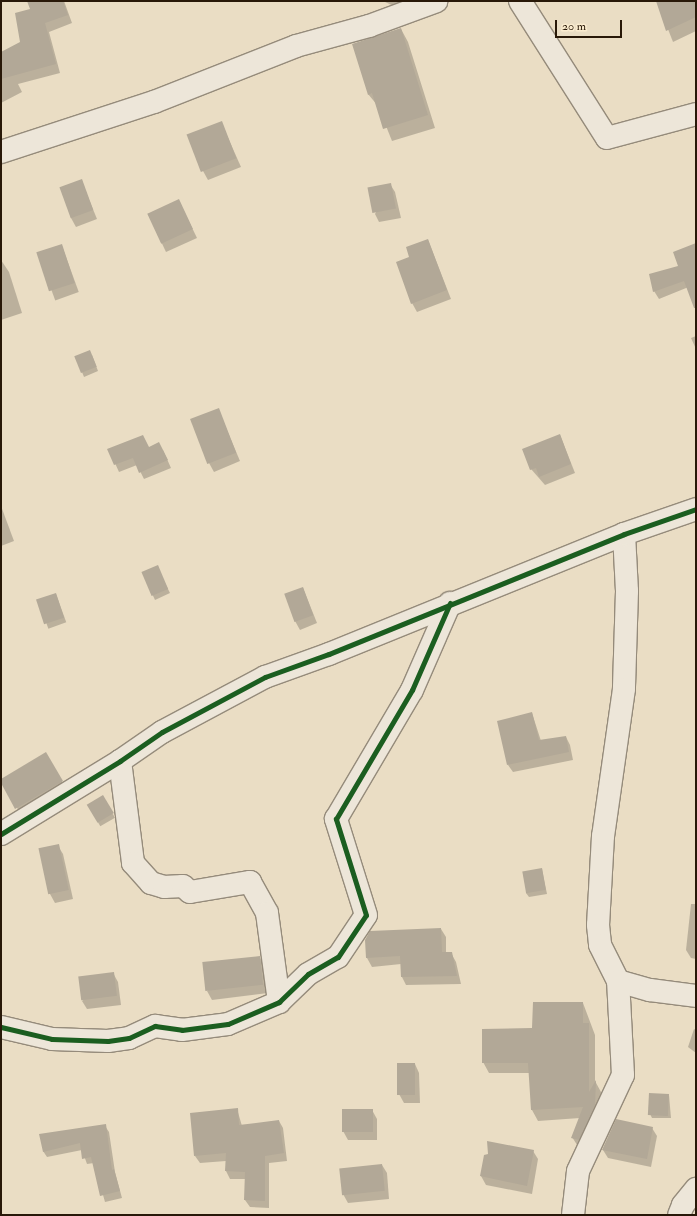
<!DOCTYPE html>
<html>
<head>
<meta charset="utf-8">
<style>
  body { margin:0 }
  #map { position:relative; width:697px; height:1216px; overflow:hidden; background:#eaddc4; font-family:"IM FELL Double Pica",serif }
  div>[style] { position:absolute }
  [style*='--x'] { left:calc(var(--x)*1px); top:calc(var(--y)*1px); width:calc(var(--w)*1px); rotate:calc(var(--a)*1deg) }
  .shadow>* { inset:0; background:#0003; transform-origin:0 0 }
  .building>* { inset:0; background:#b2a897; transform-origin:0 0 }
  .roads { filter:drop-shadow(1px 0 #958b7b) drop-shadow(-1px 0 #958b7b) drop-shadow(0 1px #958b7b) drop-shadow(0 -1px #958b7b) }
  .minor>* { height:22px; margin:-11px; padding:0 11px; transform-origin:11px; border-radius:11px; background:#ede6d9 }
  .cycleway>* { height:5px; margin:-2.5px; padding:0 2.5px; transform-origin:2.5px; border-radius:2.5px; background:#1b5e20 }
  span { translate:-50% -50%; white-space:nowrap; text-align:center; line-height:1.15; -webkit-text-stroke:3px #fbeccf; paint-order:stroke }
  .frame { position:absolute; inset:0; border:2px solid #281808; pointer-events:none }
  .scale { position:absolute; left:555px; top:20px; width:67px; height:18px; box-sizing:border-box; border:2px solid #281808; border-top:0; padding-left:5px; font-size:12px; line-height:14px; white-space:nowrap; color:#281808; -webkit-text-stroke:3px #fbeccf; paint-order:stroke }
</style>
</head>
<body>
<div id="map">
  <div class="shadow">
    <i style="clip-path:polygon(28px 1px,64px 1px,72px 23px,49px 32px,60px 73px,18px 84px,22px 92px,1px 103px,1px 53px,21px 43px,31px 10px)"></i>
    <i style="clip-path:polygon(383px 1px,404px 1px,400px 9px)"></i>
    <i style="clip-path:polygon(657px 1px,696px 1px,696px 31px,673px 42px)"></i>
    <i style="clip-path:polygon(401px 29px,408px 42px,435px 128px,392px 141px,378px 106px,368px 94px)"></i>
    <i style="clip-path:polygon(221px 122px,241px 167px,208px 180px,203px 171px)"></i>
    <i style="clip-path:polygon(81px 180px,97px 219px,76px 227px,71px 218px)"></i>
    <i style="clip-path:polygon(390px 184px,395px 192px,401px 218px,379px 222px,375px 214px)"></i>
    <i style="clip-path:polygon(183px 209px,197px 238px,166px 252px,148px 214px)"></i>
    <i style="clip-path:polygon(428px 240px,451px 299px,417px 312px,412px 303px)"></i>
    <i style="clip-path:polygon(696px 244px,696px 284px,659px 299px,654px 291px,680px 266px)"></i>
    <i style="left:62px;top:246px;width:49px;height:25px;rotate:70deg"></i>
    <i style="clip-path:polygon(1px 260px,9px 272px,22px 313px,1px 320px)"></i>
    <i style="clip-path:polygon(696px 336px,696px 349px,691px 338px)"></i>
    <i style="clip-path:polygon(92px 355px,98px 371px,84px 377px,76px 357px)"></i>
    <i style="clip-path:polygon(218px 409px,240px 461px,214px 472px,209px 463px)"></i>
    <i style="clip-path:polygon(560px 435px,575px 473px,545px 485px,531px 469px)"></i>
    <i style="clip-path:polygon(149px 448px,163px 450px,171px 468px,144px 479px,137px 465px,119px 472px,109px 450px)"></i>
    <i style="clip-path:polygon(1px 506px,14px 541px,1px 546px)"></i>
    <i style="clip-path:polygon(159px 571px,170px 593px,155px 600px,143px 574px)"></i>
    <i style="clip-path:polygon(303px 588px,317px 623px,300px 630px,295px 621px)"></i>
    <i style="left:56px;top:594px;width:30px;height:19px;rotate:70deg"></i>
    <i style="left:695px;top:673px;width:1px;height:16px"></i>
    <i style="clip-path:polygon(532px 713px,541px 741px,566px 737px,570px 745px,573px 760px,513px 772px,508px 765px)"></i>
    <i style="left:46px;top:754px;width:42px;height:52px;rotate:60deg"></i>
    <i style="left:103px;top:797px;width:24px;height:17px;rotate:60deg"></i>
    <i style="clip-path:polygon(58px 846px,63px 854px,73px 899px,55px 903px,50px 894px,40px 850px)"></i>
    <i style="clip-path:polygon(542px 869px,547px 894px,529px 897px,526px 893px)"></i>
    <i style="clip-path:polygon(691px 904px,696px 904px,696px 959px,691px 958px,686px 950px)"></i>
    <i style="clip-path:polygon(441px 929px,446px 937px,446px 953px,451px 953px,456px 962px,461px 984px,406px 985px,402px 977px,401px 964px,372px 967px,367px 958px,366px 940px)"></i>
    <i style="clip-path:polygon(260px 957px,264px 966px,268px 993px,212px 1000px,207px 991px)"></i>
    <i style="clip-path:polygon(113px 973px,118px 982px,121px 1005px,87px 1009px,82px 1001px)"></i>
    <i style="clip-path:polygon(583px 1003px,595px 1035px,595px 1081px,601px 1092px,601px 1116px,579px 1148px,572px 1137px,580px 1118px,538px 1121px,532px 1110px,530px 1073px,489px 1073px,483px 1062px)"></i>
    <i style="clip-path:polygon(694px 1029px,696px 1030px,696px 1053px,688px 1047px)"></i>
    <i style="clip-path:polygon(415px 1064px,419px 1073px,420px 1103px,404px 1103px,399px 1094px)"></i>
    <i style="clip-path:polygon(669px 1095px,671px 1118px,652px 1118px,650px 1114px)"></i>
    <i style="clip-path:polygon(237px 1109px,242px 1126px,279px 1121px,283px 1128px,287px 1161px,269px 1163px,269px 1208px,250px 1207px,245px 1200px,246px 1179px,230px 1179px,226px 1171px,226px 1161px,200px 1163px,195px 1156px)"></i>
    <i style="clip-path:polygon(372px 1110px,377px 1119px,377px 1140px,348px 1140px,343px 1131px)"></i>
    <i style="clip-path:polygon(105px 1126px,109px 1132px,115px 1172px,122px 1198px,105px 1202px,94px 1163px,87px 1164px,82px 1150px,47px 1157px,43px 1151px)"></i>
    <i style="clip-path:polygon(652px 1128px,657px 1136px,651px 1167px,608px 1158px,603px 1150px)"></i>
    <i style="clip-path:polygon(533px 1151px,538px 1159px,532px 1194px,486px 1185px,481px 1176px,485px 1156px)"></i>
    <i style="clip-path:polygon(382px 1165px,387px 1173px,389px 1199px,348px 1203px,343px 1194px)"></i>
  </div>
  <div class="building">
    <i style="clip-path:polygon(27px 1px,63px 1px,68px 15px,45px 23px,56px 64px,1px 79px,1px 52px,20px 42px,15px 13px,30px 9px)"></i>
    <i style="clip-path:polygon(656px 1px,696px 1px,696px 17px,666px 31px)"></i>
    <i style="clip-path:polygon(401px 28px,428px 115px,383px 129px,372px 93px,368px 95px,352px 44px)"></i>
    <i style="left:222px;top:121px;width:40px;height:38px;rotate:69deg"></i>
    <i style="left:82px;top:179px;width:33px;height:24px;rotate:70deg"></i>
    <i style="left:391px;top:183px;width:26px;height:24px;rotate:79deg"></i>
    <i style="left:179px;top:199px;width:33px;height:35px;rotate:65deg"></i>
    <i style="clip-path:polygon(428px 239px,447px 290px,411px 304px,396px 262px,409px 257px,406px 247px)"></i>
    <i style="clip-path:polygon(696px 243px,696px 308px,694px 308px,684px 281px,653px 292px,649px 274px,678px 266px,673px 252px)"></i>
    <i style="left:62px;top:244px;width:41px;height:27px;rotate:72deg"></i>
    <i style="left:90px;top:350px;width:18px;height:17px;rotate:68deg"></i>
    <i style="left:219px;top:408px;width:48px;height:31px;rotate:69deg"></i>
    <i style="clip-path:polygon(560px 434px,571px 464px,539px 477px,536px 468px,530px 470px,522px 449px)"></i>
    <i style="clip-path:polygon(143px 435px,149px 447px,159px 442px,168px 460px,139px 473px,133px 458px,114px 465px,107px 449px)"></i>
    <i style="left:158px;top:565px;width:26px;height:18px;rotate:67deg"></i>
    <i style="left:303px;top:587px;width:30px;height:20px;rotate:70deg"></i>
    <i style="left:56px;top:593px;width:26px;height:21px;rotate:72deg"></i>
    <i style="clip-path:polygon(532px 712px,539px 740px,566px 736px,569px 752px,507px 765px,497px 721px)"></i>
    <i style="clip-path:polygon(46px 752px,63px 781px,15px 809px,1px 783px,1px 779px)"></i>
    <i style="left:103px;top:795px;width:21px;height:19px;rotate:59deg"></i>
    <i style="left:59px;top:844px;width:47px;height:21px;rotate:78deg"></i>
    <i style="left:542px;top:868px;width:22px;height:20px;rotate:80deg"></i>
    <i style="clip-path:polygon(441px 928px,442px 952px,452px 952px,457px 976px,401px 977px,400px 956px,366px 958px,365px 940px,370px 931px)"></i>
    <i style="left:260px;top:956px;width:29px;height:58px;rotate:84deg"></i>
    <i style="left:114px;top:972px;width:24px;height:36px;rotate:83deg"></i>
    <i style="clip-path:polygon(533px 1002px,583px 1002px,583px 1023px,589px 1023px,589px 1092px,596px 1080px,595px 1105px,579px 1140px,571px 1138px,583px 1107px,531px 1110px,528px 1063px,482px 1063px,482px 1029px,532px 1028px)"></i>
    <i style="left:397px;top:1063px;width:18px;height:32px"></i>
    <i style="left:649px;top:1093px;width:20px;height:22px;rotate:3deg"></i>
    <i style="clip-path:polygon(238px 1108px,239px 1125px,279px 1120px,284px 1153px,265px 1156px,265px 1201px,244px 1200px,245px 1172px,225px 1171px,226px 1153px,194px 1156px,190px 1113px)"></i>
    <i style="left:342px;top:1109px;width:31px;height:23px"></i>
    <i style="clip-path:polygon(616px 1119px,653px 1127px,647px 1159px,602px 1150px)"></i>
    <i style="clip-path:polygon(106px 1124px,112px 1170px,114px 1169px,120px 1191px,100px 1196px,91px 1157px,82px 1159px,80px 1143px,43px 1152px,39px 1134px)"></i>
    <i style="clip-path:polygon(487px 1141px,534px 1150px,527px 1186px,480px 1176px,484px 1155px,488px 1154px)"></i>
    <i style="left:382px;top:1164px;width:27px;height:43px;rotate:84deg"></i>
  </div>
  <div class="roads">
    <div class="minor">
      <i style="--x:520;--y:1;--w:162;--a:57.6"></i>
      <i style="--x:607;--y:138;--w:92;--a:-15.1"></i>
      <i style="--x:1;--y:152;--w:161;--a:-18.1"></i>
      <i style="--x:154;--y:102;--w:153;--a:-21.5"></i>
      <i style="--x:296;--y:46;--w:76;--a:-15.3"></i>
      <i style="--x:369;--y:26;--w:72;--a:-20.2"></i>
      <i style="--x:624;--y:534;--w:57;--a:87"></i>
      <i style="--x:627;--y:591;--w:98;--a:91.8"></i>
      <i style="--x:624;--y:689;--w:148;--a:98.1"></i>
      <i style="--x:603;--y:836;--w:89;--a:93.2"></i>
      <i style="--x:598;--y:925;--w:20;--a:84"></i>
      <i style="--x:600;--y:945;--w:40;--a:63.4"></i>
      <i style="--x:618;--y:981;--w:33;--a:16"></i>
      <i style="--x:650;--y:990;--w:46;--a:7.4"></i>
      <i style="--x:120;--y:761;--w:103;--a:82.7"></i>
      <i style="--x:133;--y:863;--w:27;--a:48"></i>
      <i style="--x:151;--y:883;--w:14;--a:17"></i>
      <i style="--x:164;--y:887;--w:19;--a:-3"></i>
      <i style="--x:183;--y:886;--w:9;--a:41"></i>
      <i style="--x:190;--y:892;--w:61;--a:-9.5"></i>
      <i style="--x:250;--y:882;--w:35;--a:61"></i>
      <i style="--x:267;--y:913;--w:90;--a:82.3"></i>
      <i style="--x:1;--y:834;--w:140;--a:-31.5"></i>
      <i style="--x:120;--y:761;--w:51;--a:-34.6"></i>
      <i style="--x:162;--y:732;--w:117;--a:-28.1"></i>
      <i style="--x:265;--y:677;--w:68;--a:-19.8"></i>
      <i style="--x:329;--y:654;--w:318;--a:-22.1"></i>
      <i style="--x:624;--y:534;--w:76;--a:-19.1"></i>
      <i style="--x:1;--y:1027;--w:52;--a:13.2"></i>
      <i style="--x:52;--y:1039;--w:56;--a:2"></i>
      <i style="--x:108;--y:1041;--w:21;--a:-8"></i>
      <i style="--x:129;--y:1038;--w:29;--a:-25"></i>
      <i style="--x:155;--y:1026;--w:27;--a:8"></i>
      <i style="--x:182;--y:1030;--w:46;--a:-7.4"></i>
      <i style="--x:228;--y:1024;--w:56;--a:-23.3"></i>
      <i style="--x:279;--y:1002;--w:40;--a:-44"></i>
      <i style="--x:308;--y:974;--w:34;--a:-30"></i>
      <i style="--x:338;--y:957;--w:50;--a:-56.3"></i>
      <i style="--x:366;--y:915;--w:101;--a:-107.4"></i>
      <i style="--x:336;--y:819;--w:150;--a:-59.5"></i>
      <i style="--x:412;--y:690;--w:95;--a:-66.4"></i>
      <i style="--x:573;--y:1215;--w:44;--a:-83.5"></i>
      <i style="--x:578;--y:1171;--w:106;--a:-64.9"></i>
      <i style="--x:623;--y:1075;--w:94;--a:-93"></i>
      <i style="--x:679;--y:1215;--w:11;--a:-68"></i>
      <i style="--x:683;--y:1205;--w:21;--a:-51"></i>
    </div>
  </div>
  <div class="cycleway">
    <i style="--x:1;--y:834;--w:140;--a:-31.5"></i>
    <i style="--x:120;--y:761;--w:51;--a:-34.6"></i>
    <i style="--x:162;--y:732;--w:117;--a:-28.1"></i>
    <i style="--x:265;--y:677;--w:68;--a:-19.8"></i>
    <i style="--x:329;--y:654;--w:318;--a:-22.1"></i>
    <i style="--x:624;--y:534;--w:76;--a:-19.1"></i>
    <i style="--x:1;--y:1027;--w:52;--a:13.2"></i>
    <i style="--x:52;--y:1039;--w:56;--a:2"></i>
    <i style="--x:108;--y:1041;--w:21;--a:-8"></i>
    <i style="--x:129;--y:1038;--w:29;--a:-25"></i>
    <i style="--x:155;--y:1026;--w:27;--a:8"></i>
    <i style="--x:182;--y:1030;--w:46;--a:-7.4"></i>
    <i style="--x:228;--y:1024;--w:56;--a:-23.3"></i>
    <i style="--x:279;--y:1002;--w:40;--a:-44"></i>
    <i style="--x:308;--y:974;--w:34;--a:-30"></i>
    <i style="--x:338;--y:957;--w:50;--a:-56.3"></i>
    <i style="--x:366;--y:915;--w:101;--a:-107.4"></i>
    <i style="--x:336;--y:819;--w:150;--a:-59.5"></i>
    <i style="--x:412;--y:690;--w:95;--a:-66.4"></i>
  </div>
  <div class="frame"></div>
  <div class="scale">20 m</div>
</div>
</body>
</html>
